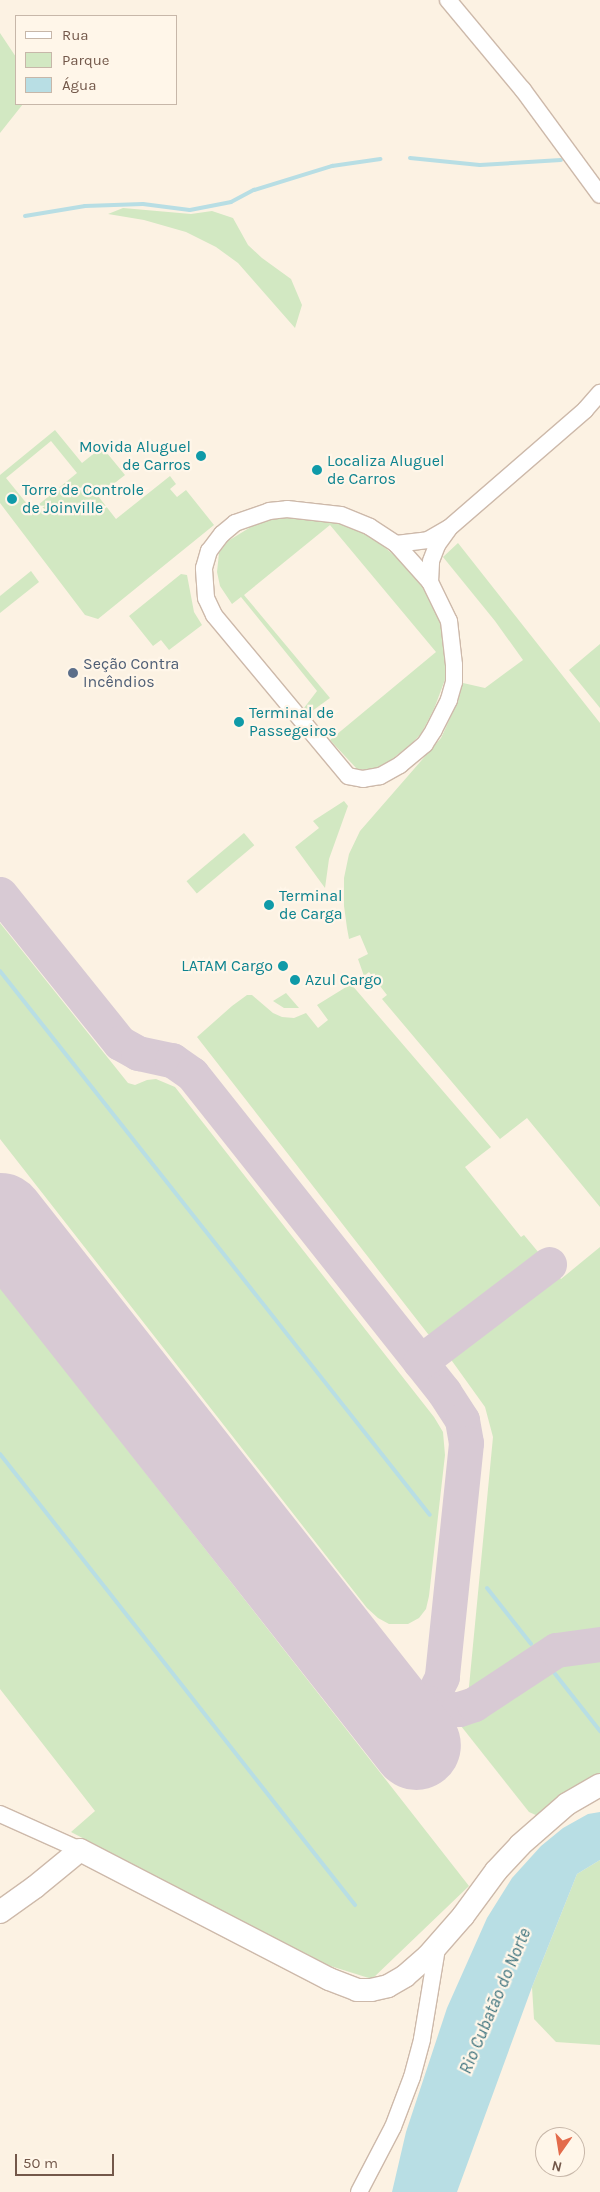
<!DOCTYPE html>
<html>
<head>
<meta charset="utf-8">
<style>
  body { margin:0 }
  #map { position:relative; width:600px; height:2192px; overflow:hidden; background:#fcf2e3; font-family:Karla,sans-serif }
  div>[style] { position:absolute }
  [style*='--x'] { left:calc(var(--x)*1px); top:calc(var(--y)*1px); width:calc(var(--w)*1px); rotate:calc(var(--a)*1deg) }
  .green>* { inset:0; background:#d2e8c2; transform-origin:0 0 }
  .water>* { inset:0; background:#b8dee4 }
  .stream>* { height:4px; margin:-2px; padding:0 2px; transform-origin:2px; border-radius:2px; background:#b8dee4 }
  .taxiway>* { height:35px; margin:-17.5px; padding:0 17.5px; transform-origin:17.5px; border-radius:17.5px; background:#d8cad4 }
  .runway>* { height:89px; margin:-44.5px; padding:0 44.5px; transform-origin:44.5px; border-radius:44.5px; background:#d8cad4 }
  .roads { filter:drop-shadow(1px 0 #cdb9aa) drop-shadow(-1px 0 #cdb9aa) drop-shadow(0 1px #cdb9aa) drop-shadow(0 -1px #cdb9aa) }
  .street>* { height:16px; margin:-8px; padding:0 8px; transform-origin:8px; border-radius:8px; background:#fff }
  .secondary>* { height:22px; margin:-11px; padding:0 11px; transform-origin:11px; border-radius:11px; background:#fff }
  .dots>* { width:14px; height:14px; translate:-50% -50%; box-sizing:border-box; border:2px solid #fff6e9; border-radius:50% }
  span { translate:-50% -50%; white-space:nowrap; text-align:center; line-height:1.15; -webkit-text-stroke:4.5px #fff6e9; paint-order:stroke }
  .culture-label { font-size:16px; color:#0d838f }
  .right { translate:-100% -50%; text-align:right }
  .left { translate:0 -50%; text-align:left }
  .service-label { font-size:16px; color:#4e5e75 }
  .water-label { font-size:18px; color:#41757f; font-style:italic }
  .legend { position:absolute; left:15px; top:15px; width:162px; height:90px; box-sizing:border-box; background:#fff6e9; border:1px solid #c7b7a9; margin:0; padding:6px 9px; list-style:none; font-size:15px; color:#73584a }
  .legend li { display:flex; align-items:center; gap:10px; height:25px }
  .legend b { width:25px; border:1px solid #c7b7a9 }
  .north { position:absolute; left:535px; top:2127px; width:50px; height:50px; box-sizing:border-box; background:#fff6e9; border:1px solid #c7b7a9; border-radius:50%; rotate:193deg; font-size:14px; font-weight:700; line-height:20px; text-align:center; color:#73584a }
  .north::after { content:''; display:block; margin:auto; width:18px; height:22px; background:#e36b4b; clip-path:polygon(50% 0,100% 100%,50% 72%,0 100%) }
  .scale { position:absolute; left:15px; top:2154px; width:99px; height:22px; box-sizing:border-box; border:2px solid #73584a; border-top:0; padding-left:6px; font-size:15px; line-height:18px; white-space:nowrap; color:#73584a; -webkit-text-stroke:4px #fff6e9; paint-order:stroke }
</style>
</head>
<body>
<div id="map">
  <div class="green">
    <i style="clip-path:polygon(0 33px,16px 57px,16px 104px,23px 104px,0 133px)"></i>
    <i style="clip-path:polygon(123px 208px,191px 214px,212px 211px,233px 218px,248px 245px,262px 258px,291px 279px,302px 305px,295px 328px,238px 263px,216px 247px,186px 232px,144px 220px,108px 214px)"></i>
    <i style="clip-path:polygon(evenodd,55px 430px,82px 463px,102px 447px,125px 475px,98px 496px,116px 519px,170px 476px,176px 484px,170px 489px,177px 497px,186px 490px,214px 525px,98px 619px,85px 615px,0 503px,0 475px,55px 430px,51px 441px,77px 473px,32px 510px,6px 478px,51px 441px)"></i>
    <i style="clip-path:polygon(282px 516px,341px 523px,372px 537px,406px 565px,428px 592px,440px 613px,446px 660px,446px 677px,434px 709px,421px 734px,411px 744px,391px 760px,373px 770px,357px 769px,330px 740px,436px 652px,330px 525px,244px 595px,330px 698px,308px 714px,304px 708px,317px 691px,241px 597px,232px 604px,220px 586px,217px 572px,219px 553px,228px 541px,254px 525px,267px 518px)"></i>
    <i style="clip-path:polygon(458px 543px,600px 723px,600px 1207px,527px 1118px,500px 1139px,382px 999px,387px 995px,369px 972px,364px 976px,358px 959px,368px 954px,360px 935px,349px 939px,347px 928px,344px 906px,344px 878px,349px 854px,360px 831px,441px 738px,458px 701px,463px 683px,485px 688px,523px 660px,495px 621px,443px 557px)"></i>
    <i style="clip-path:polygon(31px 571px,39px 582px,0 613px,0 596px)"></i>
    <i style="clip-path:polygon(181px 574px,187px 575px,194px 612px,202px 625px,169px 650px,161px 640px,153px 646px,129px 616px)"></i>
    <i style="clip-path:polygon(600px 644px,600px 708px,569px 670px)"></i>
    <i style="clip-path:polygon(344px 801px,348px 806px,329px 859px,325px 888px,295px 847px,319px 828px,313px 821px)"></i>
    <i style="left:244px;top:833px;width:16px;height:75px;rotate:50deg"></i>
    <i style="clip-path:polygon(0 923px,128px 1083px,135px 1085px,147px 1080px,156px 1079px,175px 1087px,434px 1417px,443px 1432px,445px 1455px,429px 1596px,426px 1609px,419px 1618px,408px 1624px,389px 1624px,378px 1618px,367px 1608px,0 1139px)"></i>
    <i style="clip-path:polygon(351px 984px,491px 1147px,465px 1167px,521px 1237px,524px 1235px,544px 1259px,437px 1338px,428px 1334px,197px 1037px,232px 1006px,247px 995px,252px 995px,273px 1013px,282px 1017px,294px 1018px,306px 1013px,318px 1028px,328px 1020px,317px 1005px)"></i>
    <i style="clip-path:polygon(286px 993px,299px 1008px,284px 1008px,273px 1001px)"></i>
    <i style="clip-path:polygon(600px 1247px,600px 1635px,567px 1637px,544px 1645px,468px 1697px,493px 1437px,485px 1407px,447px 1354px,451px 1349px,553px 1270px,561px 1279px)"></i>
    <i style="clip-path:polygon(0 1287px,469px 1886px,372px 1979px,324px 1964px,71px 1832px,95px 1811px,0 1689px)"></i>
    <i style="clip-path:polygon(571px 1654px,600px 1654px,600px 1777px,538px 1816px,529px 1812px,461px 1726px,550px 1664px)"></i>
    <i style="clip-path:polygon(600px 1860px,600px 2045px,556px 2042px,534px 2019px,532px 1987px,577px 1874px)"></i>
  </div>
  <div class="water">
    <i style="clip-path:polygon(600px 1812px,600px 1860px,577px 1874px,532px 1987px,457px 2192px,392px 2192px,406px 2132px,447px 2008px,487px 1918px,512px 1878px,541px 1846px,563px 1828px,588px 1814px)"></i>
  </div>
  <div class="stream">
    <i style="--x:410;--y:158;--w:70;--a:5.7"></i>
    <i style="--x:480;--y:165;--w:81;--a:-3.5"></i>
    <i style="--x:25;--y:216;--w:61;--a:-9.5"></i>
    <i style="--x:85;--y:206;--w:58;--a:-2"></i>
    <i style="--x:143;--y:204;--w:47;--a:7.3"></i>
    <i style="--x:190;--y:210;--w:42;--a:-11"></i>
    <i style="--x:231;--y:202;--w:26;--a:-28"></i>
    <i style="--x:254;--y:190;--w:82;--a:-17.1"></i>
    <i style="--x:332;--y:166;--w:49;--a:-8.3"></i>
    <i style="--x:0;--y:971;--w:693;--a:51.68"></i>
    <i style="--x:0;--y:1454;--w:574;--a:51.79"></i>
    <i style="--x:487;--y:1588;--w:71;--a:51.8"></i>
    <i style="--x:552;--y:1670;--w:78;--a:51.8"></i>
  </div>
  <div class="taxiway">
    <i style="--x:0;--y:894;--w:191;--a:51.2"></i>
    <i style="--x:120;--y:1043;--w:21;--a:29"></i>
    <i style="--x:138;--y:1053;--w:35;--a:12"></i>
    <i style="--x:172;--y:1060;--w:24;--a:35"></i>
    <i style="--x:192;--y:1074;--w:406;--a:51.6"></i>
    <i style="--x:444;--y:1392;--w:33;--a:57"></i>
    <i style="--x:462;--y:1420;--w:23;--a:80"></i>
    <i style="--x:466;--y:1443;--w:235;--a:95.9"></i>
    <i style="--x:442;--y:1677;--w:29;--a:117"></i>
    <i style="--x:429;--y:1703;--w:10;--a:151"></i>
    <i style="--x:420;--y:1708;--w:14;--a:168"></i>
    <i style="--x:406;--y:1711;--w:14;--a:-168"></i>
    <i style="--x:392;--y:1708;--w:17;--a:-140"></i>
    <i style="--x:420;--y:1362;--w:162;--a:-37.2"></i>
    <i style="--x:407;--y:1711;--w:52;--a:-2.2"></i>
    <i style="--x:459;--y:1709;--w:16;--a:-18"></i>
    <i style="--x:474;--y:1704;--w:98;--a:-33.4"></i>
    <i style="--x:556;--y:1650;--w:44;--a:-7.8"></i>
  </div>
  <div class="runway">
    <i style="--x:0;--y:1217;--w:672;--a:51.77"></i>
  </div>
  <div class="roads">
    <div class="street">
      <i style="--x:448;--y:0;--w:117;--a:50.2"></i>
      <i style="--x:523;--y:90;--w:130;--a:53.7"></i>
      <i style="--x:287;--y:509;--w:54;--a:6.3"></i>
      <i style="--x:341;--y:515;--w:31;--a:22"></i>
      <i style="--x:370;--y:527;--w:31;--a:33"></i>
      <i style="--x:396;--y:544;--w:51;--a:48.2"></i>
      <i style="--x:430;--y:582;--w:43;--a:64"></i>
      <i style="--x:449;--y:621;--w:44;--a:83.5"></i>
      <i style="--x:454;--y:665;--w:17;--a:90"></i>
      <i style="--x:454;--y:682;--w:19;--a:106"></i>
      <i style="--x:449;--y:700;--w:34;--a:117"></i>
      <i style="--x:434;--y:730;--w:17;--a:123"></i>
      <i style="--x:425;--y:744;--w:33;--a:140"></i>
      <i style="--x:400;--y:765;--w:23;--a:151"></i>
      <i style="--x:380;--y:776;--w:17;--a:170"></i>
      <i style="--x:363;--y:779;--w:15;--a:-169"></i>
      <i style="--x:348;--y:776;--w:209;--a:-129.8"></i>
      <i style="--x:214;--y:615;--w:19;--a:-115"></i>
      <i style="--x:206;--y:598;--w:30;--a:-94"></i>
      <i style="--x:204;--y:568;--w:18;--a:-74"></i>
      <i style="--x:209;--y:551;--w:21;--a:-53"></i>
      <i style="--x:222;--y:534;--w:17;--a:-40"></i>
      <i style="--x:235;--y:523;--w:36;--a:-19"></i>
      <i style="--x:269;--y:511;--w:18;--a:-6"></i>
      <i style="--x:396;--y:544;--w:32;--a:-7"></i>
      <i style="--x:428;--y:540;--w:24;--a:-30"></i>
      <i style="--x:449;--y:528;--w:180;--a:-40.9"></i>
      <i style="--x:585;--y:410;--w:23;--a:-49"></i>
      <i style="--x:430;--y:582;--w:21;--a:-87"></i>
      <i style="--x:431;--y:561;--w:17;--a:-69"></i>
      <i style="--x:437;--y:545;--w:19;--a:-54"></i>
      <i style="--x:0;--y:1814;--w:88;--a:24.2"></i>
      <i style="--x:359;--y:2192;--w:73;--a:-62.4"></i>
      <i style="--x:393;--y:2127;--w:53;--a:-69.2"></i>
      <i style="--x:412;--y:2077;--w:39;--a:-75"></i>
      <i style="--x:422;--y:2039;--w:92;--a:-80.6"></i>
    </div>
    <div class="secondary">
      <i style="--x:0;--y:1912;--w:43;--a:-35.5"></i>
      <i style="--x:35;--y:1887;--w:58;--a:-39.4"></i>
      <i style="--x:80;--y:1850;--w:280;--a:27.4"></i>
      <i style="--x:329;--y:1979;--w:30;--a:21"></i>
      <i style="--x:357;--y:1990;--w:14;--a:0"></i>
      <i style="--x:371;--y:1990;--w:17;--a:-13"></i>
      <i style="--x:388;--y:1986;--w:20;--a:-30"></i>
      <i style="--x:405;--y:1976;--w:30;--a:-41"></i>
      <i style="--x:428;--y:1956;--w:53;--a:-48.8"></i>
      <i style="--x:463;--y:1916;--w:56;--a:-53.7"></i>
      <i style="--x:496;--y:1871;--w:35;--a:-47"></i>
      <i style="--x:520;--y:1845;--w:62;--a:-41.1"></i>
      <i style="--x:567;--y:1804;--w:38;--a:-30"></i>
    </div>
  </div>
  <div class="dots">
    <i style="left:201px;top:456px;background:#0f9aa8"></i>
    <i style="left:317px;top:470px;background:#0f9aa8"></i>
    <i style="left:12px;top:499px;background:#0f9aa8"></i>
    <i style="left:73px;top:673px;background:#5c6f8a"></i>
    <i style="left:239px;top:722px;background:#0f9aa8"></i>
    <i style="left:269px;top:905px;background:#0f9aa8"></i>
    <i style="left:283px;top:966px;background:#0f9aa8"></i>
    <i style="left:295px;top:980px;background:#0f9aa8"></i>
  </div>
  <div class="culture-label">
    <span class="right" style="left:191px;top:456px">Movida Aluguel<br>de Carros</span>
    <span class="left" style="left:327px;top:470px">Localiza Aluguel<br>de Carros</span>
    <span class="left" style="left:22px;top:499px">Torre de Controle<br>de Joinville</span>
    <span class="left" style="left:249px;top:722px">Terminal de<br>Passegeiros</span>
    <span class="left" style="left:279px;top:905px">Terminal<br>de Carga</span>
    <span class="right" style="left:273px;top:966px">LATAM Cargo</span>
    <span class="left" style="left:305px;top:980px">Azul Cargo</span>
  </div>
  <div class="service-label">
    <span class="left" style="left:83px;top:673px">Seção Contra<br>Incêndios</span>
  </div>
  <div class="water-label">
    <span style="left:495px;top:2001px;rotate:-67deg">Rio Cubatão do Norte</span>
  </div>
  <ul class="legend">
  <li><b style="height:6px;background:#fff"></b>Rua</li>
  <li><b style="height:14px;background:#d2e8c2"></b>Parque</li>
  <li><b style="height:14px;background:#b8dee4"></b>Água</li>
  </ul>
  <div class="north">N</div>
  <div class="scale">50 m</div>
</div>
</body>
</html>
